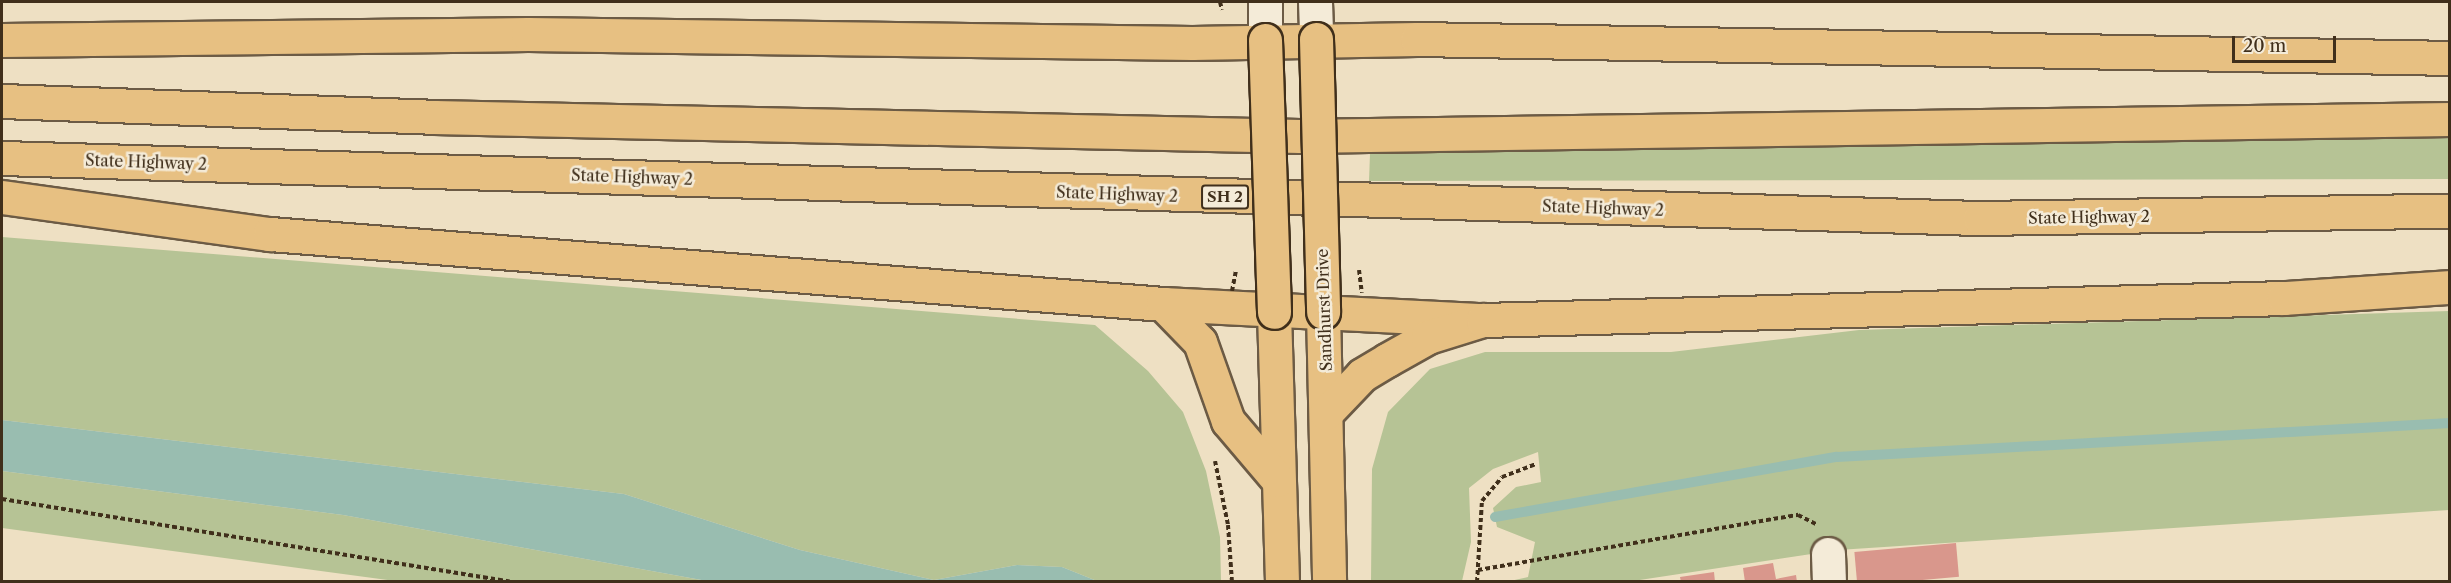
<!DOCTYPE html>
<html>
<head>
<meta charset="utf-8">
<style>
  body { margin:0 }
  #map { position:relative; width:2451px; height:583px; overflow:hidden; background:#eee0c3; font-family:"Libre Caslon Text",serif }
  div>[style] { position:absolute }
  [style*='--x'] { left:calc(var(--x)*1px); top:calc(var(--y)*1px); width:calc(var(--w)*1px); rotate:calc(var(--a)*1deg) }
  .green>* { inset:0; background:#b6c395 }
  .water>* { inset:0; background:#99bdb0 }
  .stream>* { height:10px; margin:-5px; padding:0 5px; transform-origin:5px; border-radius:5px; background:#99bdb0 }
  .building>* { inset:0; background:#d9978c; transform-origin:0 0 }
  .path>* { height:4px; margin-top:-2px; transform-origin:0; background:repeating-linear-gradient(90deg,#402f1b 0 4.5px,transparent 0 7.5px) }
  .roads { filter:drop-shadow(2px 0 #6c5b45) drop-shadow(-2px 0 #6c5b45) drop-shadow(0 2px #6c5b45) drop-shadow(0 -2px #6c5b45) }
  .minor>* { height:33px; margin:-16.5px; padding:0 16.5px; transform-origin:16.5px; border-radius:16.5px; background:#f4ebd8 }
  .major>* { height:33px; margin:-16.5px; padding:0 16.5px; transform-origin:16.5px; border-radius:16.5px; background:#e7c082 }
  .highway>* { height:33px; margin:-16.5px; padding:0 16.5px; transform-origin:16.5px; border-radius:16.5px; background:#e7c082 }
  .path-bridge>* { height:4px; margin-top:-2px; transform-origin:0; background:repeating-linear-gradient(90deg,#402f1b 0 4.5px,transparent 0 7.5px) }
  .bridges { filter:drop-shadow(2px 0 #402f1b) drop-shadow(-2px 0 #402f1b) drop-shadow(0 2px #402f1b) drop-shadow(0 -2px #402f1b) }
  .major-bridge>* { height:33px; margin:-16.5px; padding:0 16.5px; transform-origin:16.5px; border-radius:16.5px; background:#e7c082 }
  span { translate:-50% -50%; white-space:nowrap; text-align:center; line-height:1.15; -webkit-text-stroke:5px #f4ebd8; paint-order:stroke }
  .shield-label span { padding:2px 4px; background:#f4ebd8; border:2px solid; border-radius:4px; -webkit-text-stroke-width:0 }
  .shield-label { font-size:15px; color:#402f1b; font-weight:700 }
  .street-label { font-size:16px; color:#402f1b }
  .frame { position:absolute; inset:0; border:3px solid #402f1b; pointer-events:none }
  .scale { position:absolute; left:2232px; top:36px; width:104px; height:27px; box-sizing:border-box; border:3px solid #402f1b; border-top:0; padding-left:8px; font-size:18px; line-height:21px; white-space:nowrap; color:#402f1b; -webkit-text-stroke:4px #f4ebd8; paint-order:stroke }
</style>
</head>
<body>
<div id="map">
  <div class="green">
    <i style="clip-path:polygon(2450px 136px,2449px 179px,1369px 181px,1370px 154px)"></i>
    <i style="clip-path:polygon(2px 237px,1095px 325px,1148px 371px,1183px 412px,1206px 471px,1220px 537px,1221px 581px,1097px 581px,1062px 567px,1017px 565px,934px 580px,800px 550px,624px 494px,2px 420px)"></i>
    <i style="clip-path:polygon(2449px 311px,2449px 510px,1838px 550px,1633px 581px,1510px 581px,1528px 577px,1535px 542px,1497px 527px,1493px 508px,1516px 487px,1541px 482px,1538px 452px,1493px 469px,1469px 488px,1471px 542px,1462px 581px,1371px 582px,1372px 469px,1388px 412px,1430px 369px,1485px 352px,1671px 352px,1859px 330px)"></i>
    <i style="clip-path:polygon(2px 471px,343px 515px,707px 581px,395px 581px,2px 528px)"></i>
  </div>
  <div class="water">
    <i style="clip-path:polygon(2px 420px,624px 494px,800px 550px,934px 580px,1017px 565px,1062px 567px,1097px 581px,707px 581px,343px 515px,2px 471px)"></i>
  </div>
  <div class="stream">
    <i style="--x:1495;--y:517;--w:347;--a:-10"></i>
    <i style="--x:1837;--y:457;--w:614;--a:-3.17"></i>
  </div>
  <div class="building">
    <i style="left:1956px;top:543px;width:34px;height:102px;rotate:85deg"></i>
    <i style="clip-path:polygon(1773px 563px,1776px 579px,1796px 575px,1797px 582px,1745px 582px,1743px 568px)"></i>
    <i style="clip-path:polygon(1714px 572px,1715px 582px,1681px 582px,1680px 577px)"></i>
  </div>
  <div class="path">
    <i style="--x:1220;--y:2;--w:8;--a:76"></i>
    <i style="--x:1215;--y:461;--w:65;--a:78.5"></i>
    <i style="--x:1228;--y:525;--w:57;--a:86"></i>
    <i style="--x:2;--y:499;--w:517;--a:9.24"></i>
    <i style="--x:1478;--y:570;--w:325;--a:-9.8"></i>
    <i style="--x:1798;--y:515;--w:20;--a:27"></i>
    <i style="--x:1477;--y:582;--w:81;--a:-86.5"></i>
    <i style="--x:1482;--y:501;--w:31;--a:-50"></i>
    <i style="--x:1502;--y:477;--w:36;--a:-21"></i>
  </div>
  <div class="roads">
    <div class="minor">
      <i style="--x:1265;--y:2;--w:38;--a:90"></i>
      <i style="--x:1315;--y:2;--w:37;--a:88"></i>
      <i style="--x:1828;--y:554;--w:28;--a:88"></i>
    </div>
    <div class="major">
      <i style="--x:1274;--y:312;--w:270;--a:88.3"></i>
      <i style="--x:1323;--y:312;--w:270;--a:88.7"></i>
    </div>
    <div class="highway">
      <i style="--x:2;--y:40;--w:526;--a:-0.65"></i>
      <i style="--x:528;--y:34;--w:664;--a:0.78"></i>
      <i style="--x:1192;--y:43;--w:225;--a:-1"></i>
      <i style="--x:1417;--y:39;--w:1033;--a:1.05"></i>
      <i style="--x:2;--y:101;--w:432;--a:2.1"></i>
      <i style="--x:434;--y:117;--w:866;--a:1.26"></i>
      <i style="--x:1300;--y:136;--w:1150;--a:-0.85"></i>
      <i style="--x:2;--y:158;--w:1979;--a:1.74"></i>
      <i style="--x:1980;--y:218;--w:470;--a:-0.9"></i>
      <i style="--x:2;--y:197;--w:271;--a:7.9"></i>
      <i style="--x:270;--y:234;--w:896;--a:4.48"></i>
      <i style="--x:1163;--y:304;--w:320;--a:2.9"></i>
      <i style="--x:1163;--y:304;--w:53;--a:45.8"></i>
      <i style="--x:1200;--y:342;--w:84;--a:70.5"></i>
      <i style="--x:1228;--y:421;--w:77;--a:49.7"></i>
      <i style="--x:1326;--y:413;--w:52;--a:-46.5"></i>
      <i style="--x:1362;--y:375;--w:29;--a:-31"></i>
      <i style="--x:1387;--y:360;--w:47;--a:-29.3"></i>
      <i style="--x:1428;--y:337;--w:58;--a:-17.2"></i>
      <i style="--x:1483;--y:320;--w:801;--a:-1.57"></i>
      <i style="--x:2284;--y:298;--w:166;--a:-3.8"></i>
    </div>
  </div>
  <div class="path-bridge">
    <i style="--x:1359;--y:270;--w:23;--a:83"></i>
    <i style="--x:1232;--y:291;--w:20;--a:-79"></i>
  </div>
  <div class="bridges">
    <div class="major-bridge">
      <i style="--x:1316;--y:39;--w:273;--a:88.5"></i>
      <i style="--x:1265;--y:40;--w:272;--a:88.1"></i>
    </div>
  </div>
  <div class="shield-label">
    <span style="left:1225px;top:197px">SH 2</span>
  </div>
  <div class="street-label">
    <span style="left:146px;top:162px;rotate:2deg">State Highway 2</span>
    <span style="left:632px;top:177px;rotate:2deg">State Highway 2</span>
    <span style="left:1117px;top:194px;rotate:2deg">State Highway 2</span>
    <span style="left:1603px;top:208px;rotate:2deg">State Highway 2</span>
    <span style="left:2089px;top:217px;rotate:-1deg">State Highway 2</span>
    <span style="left:1324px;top:310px;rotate:-92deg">Sandhurst Drive</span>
  </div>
  <div class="frame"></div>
  <div class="scale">20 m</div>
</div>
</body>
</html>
